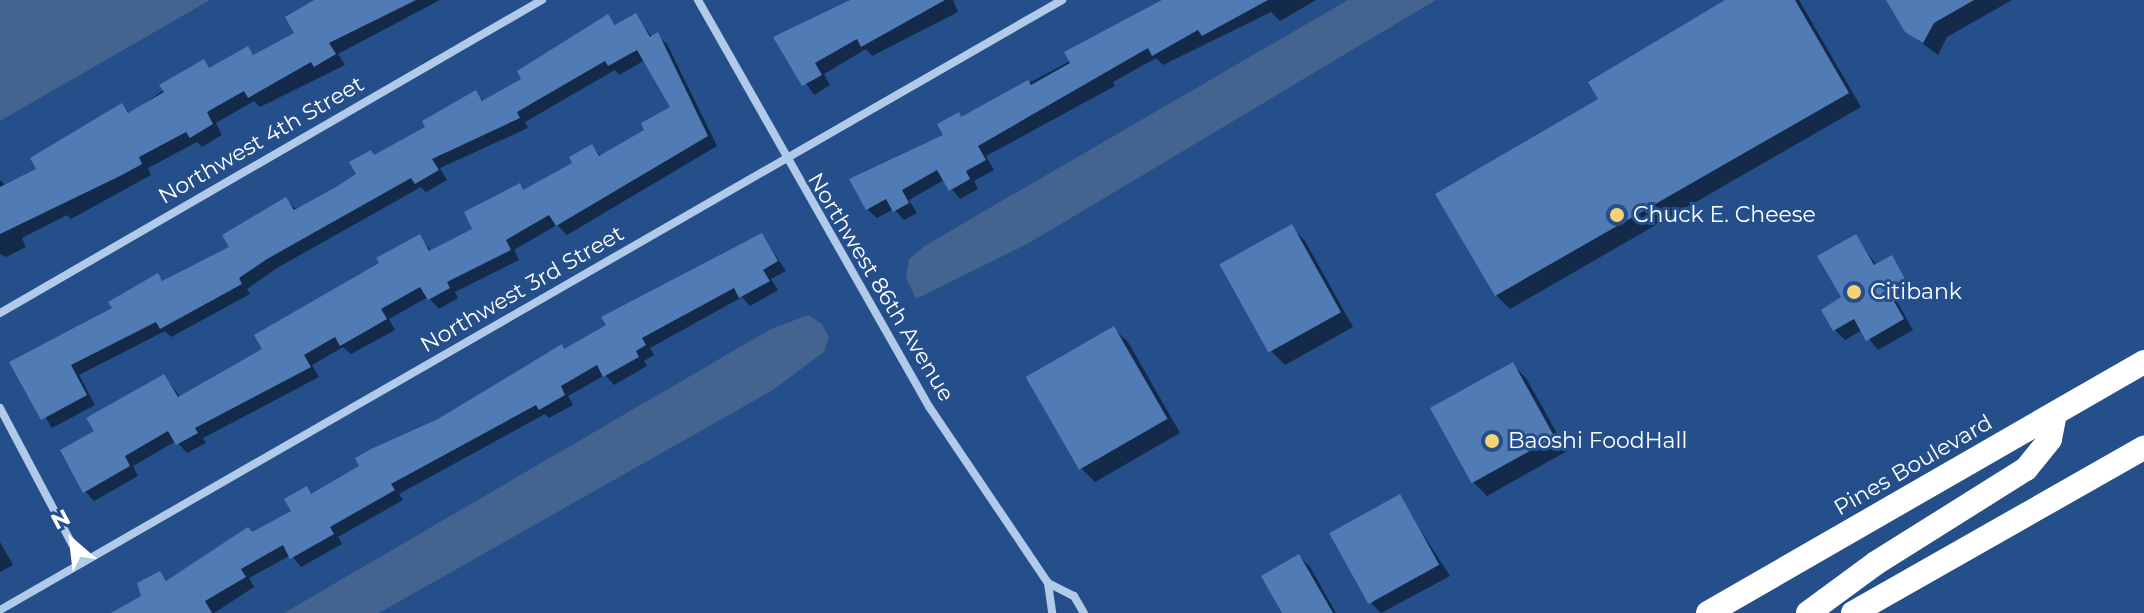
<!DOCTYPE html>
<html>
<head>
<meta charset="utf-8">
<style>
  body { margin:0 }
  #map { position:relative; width:2144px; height:613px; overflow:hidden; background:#244f8b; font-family:Montserrat,sans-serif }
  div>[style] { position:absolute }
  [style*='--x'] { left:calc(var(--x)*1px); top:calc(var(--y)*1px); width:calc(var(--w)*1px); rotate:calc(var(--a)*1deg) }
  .water>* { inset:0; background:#44638e }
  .shadow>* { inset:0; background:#0007 }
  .building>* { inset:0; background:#507bb4; transform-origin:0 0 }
  .street>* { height:8px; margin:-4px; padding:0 4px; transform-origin:4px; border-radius:4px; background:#b1caea }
  .highway>* { height:24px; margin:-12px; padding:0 12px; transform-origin:12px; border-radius:12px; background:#fff }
  .dots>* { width:22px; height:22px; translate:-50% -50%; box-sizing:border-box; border:4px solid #244f8b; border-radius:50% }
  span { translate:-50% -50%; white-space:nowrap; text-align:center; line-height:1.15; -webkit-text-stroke:6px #244f8b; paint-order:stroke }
  .street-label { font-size:22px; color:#fff }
  .poi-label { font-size:22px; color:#fff }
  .left { translate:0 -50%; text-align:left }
  .north { position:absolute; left:32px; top:501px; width:80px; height:80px; -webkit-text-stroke:6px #244f8b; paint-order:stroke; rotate:332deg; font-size:22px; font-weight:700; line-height:32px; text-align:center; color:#fff }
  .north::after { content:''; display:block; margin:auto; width:28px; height:36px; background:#fff; clip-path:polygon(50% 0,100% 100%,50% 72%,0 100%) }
</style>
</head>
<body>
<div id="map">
  <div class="water">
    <i style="clip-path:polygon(0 0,210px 0,0 121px)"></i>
    <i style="clip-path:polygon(1348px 0,1436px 0,1029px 243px,916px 299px,906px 278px,909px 259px,926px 245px)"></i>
    <i style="clip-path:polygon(808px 315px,822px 324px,829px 337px,824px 352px,773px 390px,379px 613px,284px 613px,771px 329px)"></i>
  </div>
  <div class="shadow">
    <i style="clip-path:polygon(318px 0,440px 0,338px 54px,345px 65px,260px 107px,254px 101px,216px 123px,222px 135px,202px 147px,197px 142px,148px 168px,151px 175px,71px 219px,67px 215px,22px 238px,26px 247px,6px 257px,0 254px,0 180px,6px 186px,39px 170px,122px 105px,130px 114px,203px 62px,211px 70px,247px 49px,255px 56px,297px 33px)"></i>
    <i style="clip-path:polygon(850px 0,953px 0,958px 12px,872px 56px,866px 49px,824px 74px,830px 85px,814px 95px,776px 38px)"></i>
    <i style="clip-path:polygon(1184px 0,1316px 0,1280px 21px,1271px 12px,1163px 65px,1156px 58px,1113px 82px,1115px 86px,986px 156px,994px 170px,974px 181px,978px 189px,960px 199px,944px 180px,909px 200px,917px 213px,904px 220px,894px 209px,877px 218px,867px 209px,962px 119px)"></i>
    <i style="clip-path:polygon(1729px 0,1799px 0,1861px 107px,1510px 309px,1496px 295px,1601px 100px)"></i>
    <i style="clip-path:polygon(1888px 0,2012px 0,1947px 37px,1938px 55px,1906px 31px)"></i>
    <i style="clip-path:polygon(635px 15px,652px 37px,657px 35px,667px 44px,717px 146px,567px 235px,557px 225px,514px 250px,519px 260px,455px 292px,458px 298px,439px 309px,428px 297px,389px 319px,395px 330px,351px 354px,343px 347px,312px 365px,319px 377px,203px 438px,206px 443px,187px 453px,176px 441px,133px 466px,138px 476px,94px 501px,85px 491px,97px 432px,164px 376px,181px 398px,265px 350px,419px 236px,432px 252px,475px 230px,519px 186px,525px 192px,574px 164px,592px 147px,602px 157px,647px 131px,673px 108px,645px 60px,619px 75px,615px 70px,525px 122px,528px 128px,440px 168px,447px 180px,426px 192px,421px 187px,277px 268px,247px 289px,250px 294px,171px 337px,165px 331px,79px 375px,95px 405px,52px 428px,12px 363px,115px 309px,157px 275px,164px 282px,232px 248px,286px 200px,296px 209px,359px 175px,375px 157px,428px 128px,475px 92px,485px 102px,524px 79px,608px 16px,617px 26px)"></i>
    <i style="clip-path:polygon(1291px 227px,1305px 241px,1353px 327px,1285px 365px,1271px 351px)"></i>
    <i style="clip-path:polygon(762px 235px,786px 271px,771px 279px,778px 290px,750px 306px,742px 297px,650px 348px,654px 355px,644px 361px,647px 366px,614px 385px,605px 375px,568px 396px,573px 405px,549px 418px,545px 414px,399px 494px,403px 500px,338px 537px,342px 544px,301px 567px,291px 555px,249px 578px,254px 587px,214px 613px,115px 613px,144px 597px,159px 573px,168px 582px,293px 511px,307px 489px,313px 495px)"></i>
    <i style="clip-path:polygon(1855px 236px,1877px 266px,1891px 258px,1913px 290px,1896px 300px,1913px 330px,1878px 350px,1862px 330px,1845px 340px,1835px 330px)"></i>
    <i style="clip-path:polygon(1114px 329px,1128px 342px,1180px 433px,1095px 482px,1081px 468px)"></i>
    <i style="clip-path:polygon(1512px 364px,1526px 378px,1567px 451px,1487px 496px,1473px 482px)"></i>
    <i style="clip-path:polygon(1399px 497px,1450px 576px,1381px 613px,1372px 604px)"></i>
    <i style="clip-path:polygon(0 542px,13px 565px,0 572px)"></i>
    <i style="clip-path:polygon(1299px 556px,1310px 567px,1336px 613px,1285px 613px)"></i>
  </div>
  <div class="building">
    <i style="clip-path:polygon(314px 0,416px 0,329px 43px,336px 54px,314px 67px,311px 62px,248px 98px,244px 91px,207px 112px,213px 124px,190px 138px,186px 132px,139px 157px,142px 164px,120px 176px,0 234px,0 187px,36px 169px,30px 158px,122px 103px,128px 113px,164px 92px,159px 85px,204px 59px,209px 68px,248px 46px,253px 55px,294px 33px,285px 17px)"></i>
    <i style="clip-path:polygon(850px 0,945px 0,861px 47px,857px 39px,815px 63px,822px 75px,802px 86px,773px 37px)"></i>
    <i style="clip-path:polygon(1162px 0,1268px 0,1202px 36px,1198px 30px,1152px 56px,1148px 48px,978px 146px,986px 160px,966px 171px,970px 179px,949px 191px,937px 170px,902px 190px,909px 203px,893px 212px,886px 199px,866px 210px,849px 179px,943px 135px,937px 124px,959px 112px,961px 117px,1028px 80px,1031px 85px,1070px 63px,1064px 52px)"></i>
    <i style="clip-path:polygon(1725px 0,1795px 0,1849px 93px,1495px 296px,1435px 194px,1598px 99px,1588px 82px)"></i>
    <i style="clip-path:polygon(1886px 0,1974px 0,1934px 23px,1923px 43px,1905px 32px)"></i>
    <i style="clip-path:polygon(636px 13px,650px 37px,658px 32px,708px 136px,556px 226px,549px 215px,506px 240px,511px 250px,447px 282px,450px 288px,428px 300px,420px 287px,381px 309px,387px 319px,340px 346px,335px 337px,304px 355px,311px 367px,195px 428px,198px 433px,176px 445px,168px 431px,125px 456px,130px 466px,83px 493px,60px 450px,94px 431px,86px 418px,164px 374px,178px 397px,262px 349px,254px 335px,379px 263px,376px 258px,420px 234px,429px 251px,472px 229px,464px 212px,520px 183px,523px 190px,572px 163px,569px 157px,592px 144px,599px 156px,644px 130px,641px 123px,670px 107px,637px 50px,608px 66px,605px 61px,517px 112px,520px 118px,432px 159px,439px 170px,415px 184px,411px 178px,267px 259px,239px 278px,242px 284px,160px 329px,156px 322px,71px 365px,87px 395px,41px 420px,9px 362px,112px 308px,108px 302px,158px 273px,162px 281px,229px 247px,222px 235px,286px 197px,294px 210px,336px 187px,356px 174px,349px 162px,371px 150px,374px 155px,425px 127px,422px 121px,476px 90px,482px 101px,521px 79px,517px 71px,608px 14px,615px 25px)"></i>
    <i style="left:1292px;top:224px;width:101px;height:83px;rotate:61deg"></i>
    <i style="clip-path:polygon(762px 233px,778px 261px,763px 270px,770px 281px,739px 298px,734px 288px,642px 338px,646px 345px,636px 351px,639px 357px,603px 377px,597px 365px,561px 386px,565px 395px,539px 410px,536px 405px,391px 484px,395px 490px,330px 527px,334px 534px,290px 559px,283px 545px,241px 569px,246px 577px,205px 601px,212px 613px,111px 613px,141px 596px,137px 583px,160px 571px,166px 581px,248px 527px,252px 532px,291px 511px,284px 499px,307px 486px,311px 494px,359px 466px,355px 458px,371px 449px,438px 419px,562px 344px,564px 349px,606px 325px,601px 317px)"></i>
    <i style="clip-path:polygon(1856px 234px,1874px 265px,1892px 255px,1905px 279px,1887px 289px,1904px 319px,1866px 341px,1854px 319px,1833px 331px,1821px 310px,1841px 297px,1817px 256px)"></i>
    <i style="left:1114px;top:326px;width:107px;height:102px;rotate:60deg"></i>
    <i style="left:1513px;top:362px;width:86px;height:95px;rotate:61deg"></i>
    <i style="left:1400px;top:494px;width:81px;height:81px;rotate:61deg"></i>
    <i style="clip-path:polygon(1299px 554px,1333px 613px,1282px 613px,1261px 576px)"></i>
  </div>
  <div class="street">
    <i style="--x:698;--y:0;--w:469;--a:60.4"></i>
    <i style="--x:930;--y:408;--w:211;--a:56"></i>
    <i style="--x:1048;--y:583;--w:30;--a:82"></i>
    <i style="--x:0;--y:313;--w:626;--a:-30.01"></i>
    <i style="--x:0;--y:408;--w:175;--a:62.1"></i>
    <i style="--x:1048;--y:583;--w:29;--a:27"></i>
    <i style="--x:1074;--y:596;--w:20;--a:60"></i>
    <i style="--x:0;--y:610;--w:1225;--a:-29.87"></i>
  </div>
  <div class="highway">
    <i style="--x:1708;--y:613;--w:503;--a:-29.93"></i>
    <i style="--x:1808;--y:613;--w:84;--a:-36.3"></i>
    <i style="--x:1876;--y:563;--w:177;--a:-32.1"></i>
    <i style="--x:2026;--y:469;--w:38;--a:-51"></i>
    <i style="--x:2050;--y:439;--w:26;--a:-79"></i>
    <i style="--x:1853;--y:613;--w:335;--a:-29.6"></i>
  </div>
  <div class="dots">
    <i style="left:1617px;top:215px;background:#f5d275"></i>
    <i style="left:1854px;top:292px;background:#f5d275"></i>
    <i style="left:1492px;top:441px;background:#f5d275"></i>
  </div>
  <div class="street-label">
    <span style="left:261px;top:140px;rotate:-30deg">Northwest 4th Street</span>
    <span style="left:881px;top:287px;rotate:59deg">Northwest 86th Avenue</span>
    <span style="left:522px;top:289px;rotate:-30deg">Northwest 3rd Street</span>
    <span style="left:1913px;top:465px;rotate:-30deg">Pines Boulevard</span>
  </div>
  <div class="poi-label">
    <span class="left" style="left:1633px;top:215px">Chuck E. Cheese</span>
    <span class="left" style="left:1870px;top:292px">Citibank</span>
    <span class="left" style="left:1508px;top:441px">Baoshi FoodHall</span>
  </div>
  <div class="north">N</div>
</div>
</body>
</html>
